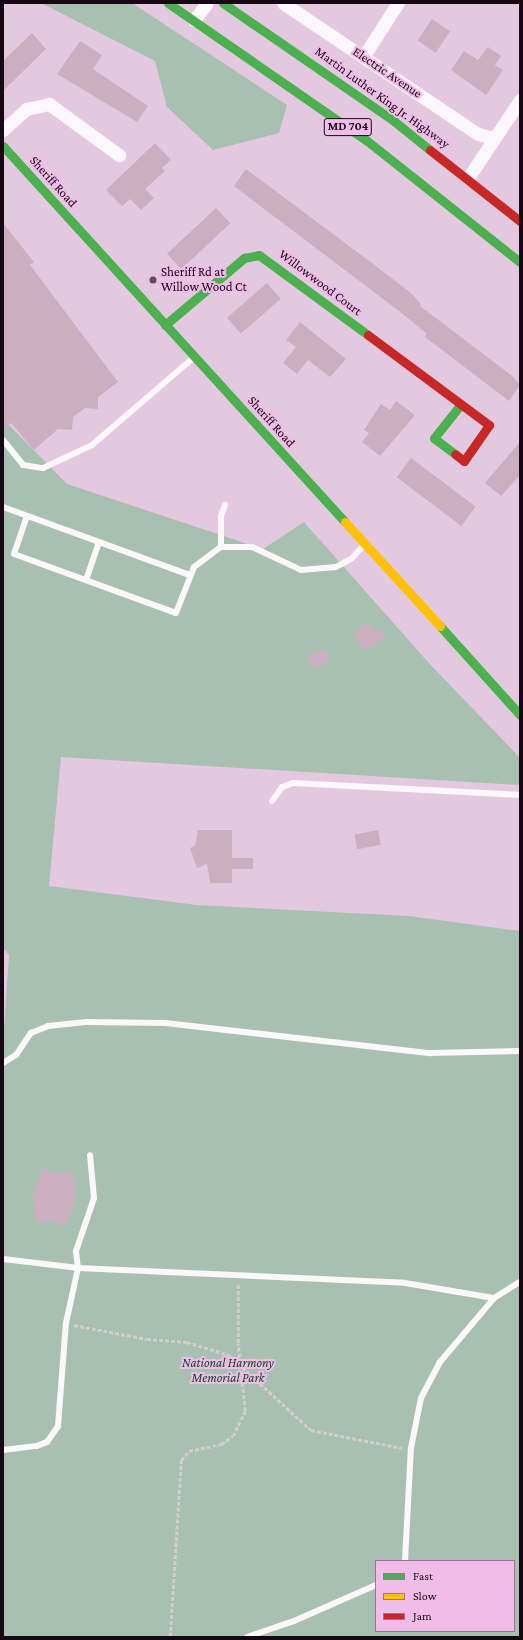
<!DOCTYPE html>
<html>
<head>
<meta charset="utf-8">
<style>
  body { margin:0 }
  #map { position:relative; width:523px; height:1640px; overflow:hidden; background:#e4c8df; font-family:"Crimson Pro",serif }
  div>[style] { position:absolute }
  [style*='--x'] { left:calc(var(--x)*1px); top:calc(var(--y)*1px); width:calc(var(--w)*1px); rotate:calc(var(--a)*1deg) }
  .green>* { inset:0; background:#a8c0b0 }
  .building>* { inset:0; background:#cbafc0; transform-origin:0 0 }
  .path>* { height:2.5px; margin-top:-1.25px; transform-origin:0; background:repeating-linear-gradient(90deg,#d5ccd3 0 4px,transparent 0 6px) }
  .lane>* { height:6px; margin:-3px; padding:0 3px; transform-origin:3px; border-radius:3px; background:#fbf7fa }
  .street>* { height:13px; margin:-6.5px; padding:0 6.5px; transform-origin:6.5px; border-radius:6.5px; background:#fbf7fa }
  .fast>* { height:9px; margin:-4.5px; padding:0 4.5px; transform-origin:4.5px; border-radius:4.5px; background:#4caf50 }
  .slow>* { height:9px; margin:-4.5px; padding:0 4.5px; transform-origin:4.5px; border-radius:4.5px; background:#ffc107 }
  .jam>* { height:9px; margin:-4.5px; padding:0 4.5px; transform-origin:4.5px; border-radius:4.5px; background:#c62828 }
  .dots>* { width:11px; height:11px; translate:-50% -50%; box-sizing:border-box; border:2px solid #efbde7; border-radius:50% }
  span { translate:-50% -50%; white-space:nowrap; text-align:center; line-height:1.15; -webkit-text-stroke:4px #efbde7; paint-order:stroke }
  .shield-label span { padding:1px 3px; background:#efbde7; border:1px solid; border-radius:3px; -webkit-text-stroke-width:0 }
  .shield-label { font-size:12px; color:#170715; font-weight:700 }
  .street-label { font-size:13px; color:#170715 }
  .poi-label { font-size:13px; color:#170715 }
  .left { translate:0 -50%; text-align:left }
  .park-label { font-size:13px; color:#104624; font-style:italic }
  .frame { position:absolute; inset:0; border:4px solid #170715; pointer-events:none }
  .legend { position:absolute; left:375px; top:1560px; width:140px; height:72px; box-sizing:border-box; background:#efbde7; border:1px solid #997493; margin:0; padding:5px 7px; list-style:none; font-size:12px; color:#170715 }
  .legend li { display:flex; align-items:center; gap:8px; height:20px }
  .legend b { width:20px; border:1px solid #997493 }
</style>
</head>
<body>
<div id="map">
  <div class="green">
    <i style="clip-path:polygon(41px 3px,132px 3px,287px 105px,279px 133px,213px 150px,167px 107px,155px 61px)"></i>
    <i style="clip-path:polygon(evenodd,3px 419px,67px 484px,263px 549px,304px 522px,428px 662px,520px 758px,520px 785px,61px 757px,49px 886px,197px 905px,409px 916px,520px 931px,520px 1637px,3px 1637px,3px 1044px,9px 955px,3px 948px,3px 419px,376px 1561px,514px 1561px,514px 1631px,376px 1631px,376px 1561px)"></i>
  </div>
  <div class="building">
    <i style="left:432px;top:19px;width:22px;height:26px;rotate:34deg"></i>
    <i style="clip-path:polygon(32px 33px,46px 49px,3px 91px,3px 61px)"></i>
    <i style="clip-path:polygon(80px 41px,102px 55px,93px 69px,148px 106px,137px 122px,57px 74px)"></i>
    <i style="clip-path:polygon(488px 47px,501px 56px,495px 65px,503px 70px,486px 95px,451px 70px,464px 51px,478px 60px)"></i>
    <i style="clip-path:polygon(155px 143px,171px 160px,162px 168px,165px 171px,145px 189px,154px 198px,141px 210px,130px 199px,122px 206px,106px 190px)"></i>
    <i style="clip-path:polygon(246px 169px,372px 263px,412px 294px,421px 304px,420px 306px,511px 375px,520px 385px,509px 401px,425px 337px,426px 333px,399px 311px,234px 186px)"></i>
    <i style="left:216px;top:208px;width:21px;height:67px;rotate:47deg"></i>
    <i style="clip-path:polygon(3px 223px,34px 262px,30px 265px,118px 382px,98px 397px,98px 409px,85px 408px,73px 417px,72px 430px,58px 429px,34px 450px,11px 423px,3px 429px)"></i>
    <i style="left:267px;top:283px;width:21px;height:53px;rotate:49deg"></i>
    <i style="clip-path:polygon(300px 322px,346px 359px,330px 377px,308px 360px,297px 374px,283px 363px,296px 347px,286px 340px)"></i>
    <i style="clip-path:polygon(396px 401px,415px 415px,380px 456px,362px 442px,369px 433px,364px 430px,381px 404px,390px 410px)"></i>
    <i style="clip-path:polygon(520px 442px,520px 475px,501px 496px,485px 483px)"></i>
    <i style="left:411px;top:458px;width:81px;height:24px;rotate:37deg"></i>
    <i style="clip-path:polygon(369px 623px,374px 632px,380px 628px,386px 638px,364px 651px,353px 632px)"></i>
    <i style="clip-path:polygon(327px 650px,330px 662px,313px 668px,307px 654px)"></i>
    <i style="clip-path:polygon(198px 830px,232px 830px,232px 858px,253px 858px,253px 869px,232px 869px,232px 883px,210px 883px,207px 864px,197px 868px,190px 848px,195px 846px)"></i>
    <i style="left:378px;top:830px;width:15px;height:24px;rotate:79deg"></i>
    <i style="clip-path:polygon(43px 1168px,57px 1173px,73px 1172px,76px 1199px,66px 1226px,51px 1221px,36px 1222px,33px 1193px)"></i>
  </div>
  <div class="path">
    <i style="--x:74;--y:1325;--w:74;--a:10.9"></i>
    <i style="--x:147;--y:1339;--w:40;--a:4.3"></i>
    <i style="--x:187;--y:1342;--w:44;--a:17.2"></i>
    <i style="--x:229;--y:1355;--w:111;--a:42.4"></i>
    <i style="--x:311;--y:1430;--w:93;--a:11.2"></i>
    <i style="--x:170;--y:1637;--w:177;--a:-86.4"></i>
    <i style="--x:181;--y:1460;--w:12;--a:-48"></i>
    <i style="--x:189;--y:1451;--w:33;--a:-12"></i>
    <i style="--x:221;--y:1444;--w:14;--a:-34"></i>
    <i style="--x:233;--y:1436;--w:28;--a:-64"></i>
    <i style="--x:245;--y:1411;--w:68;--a:-95.9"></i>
    <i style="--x:238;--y:1343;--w:58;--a:-90"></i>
  </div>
  <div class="lane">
    <i style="--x:3;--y:440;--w:32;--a:51"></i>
    <i style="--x:23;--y:465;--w:20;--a:9"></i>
    <i style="--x:43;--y:468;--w:54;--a:-25.1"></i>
    <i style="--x:92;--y:445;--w:133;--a:-40.7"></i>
    <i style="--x:3;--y:507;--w:199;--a:20"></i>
    <i style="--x:27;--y:516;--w:40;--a:108.9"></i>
    <i style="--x:14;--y:554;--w:172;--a:20"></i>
    <i style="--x:176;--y:613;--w:49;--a:-68.6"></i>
    <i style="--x:194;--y:567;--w:34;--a:-37"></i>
    <i style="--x:221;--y:547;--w:31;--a:0"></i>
    <i style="--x:252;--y:547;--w:54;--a:25.1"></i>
    <i style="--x:301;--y:570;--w:35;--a:-5"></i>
    <i style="--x:336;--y:567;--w:18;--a:-29"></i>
    <i style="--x:352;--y:558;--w:16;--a:-47"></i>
    <i style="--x:221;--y:547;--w:31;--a:-90"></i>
    <i style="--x:221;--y:516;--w:12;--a:-70"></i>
    <i style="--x:86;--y:580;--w:40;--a:-71.1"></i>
    <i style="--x:272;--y:801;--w:17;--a:-54"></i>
    <i style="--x:282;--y:787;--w:12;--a:-20"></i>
    <i style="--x:293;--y:783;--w:227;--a:3"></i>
    <i style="--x:3;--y:1063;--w:15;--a:-32"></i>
    <i style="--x:16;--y:1055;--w:27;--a:-56"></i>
    <i style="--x:31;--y:1033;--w:18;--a:-22"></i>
    <i style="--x:48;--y:1026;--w:38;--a:-6"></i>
    <i style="--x:86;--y:1022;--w:79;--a:0.7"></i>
    <i style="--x:165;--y:1023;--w:267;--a:6.5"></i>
    <i style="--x:430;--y:1053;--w:90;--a:-1.3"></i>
    <i style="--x:3;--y:1259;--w:76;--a:6.8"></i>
    <i style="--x:78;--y:1268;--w:327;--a:2.6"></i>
    <i style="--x:405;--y:1283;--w:90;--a:9.6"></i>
    <i style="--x:494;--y:1298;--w:31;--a:-32"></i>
    <i style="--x:3;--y:1450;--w:34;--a:-7"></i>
    <i style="--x:37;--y:1446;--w:11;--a:-22"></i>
    <i style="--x:47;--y:1442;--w:19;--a:-55"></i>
    <i style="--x:58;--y:1426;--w:103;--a:-85.6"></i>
    <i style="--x:66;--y:1323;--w:56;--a:-77.7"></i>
    <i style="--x:78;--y:1268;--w:17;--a:-97"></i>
    <i style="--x:76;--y:1251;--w:56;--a:-71.2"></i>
    <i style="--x:94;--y:1198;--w:43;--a:-95.3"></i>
    <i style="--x:405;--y:1561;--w:113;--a:-87"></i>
    <i style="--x:411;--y:1448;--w:51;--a:-78.7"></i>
    <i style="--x:421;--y:1398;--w:41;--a:-62.2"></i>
    <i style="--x:440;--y:1362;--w:84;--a:-49.8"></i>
    <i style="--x:247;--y:1637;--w:50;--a:-18.8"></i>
    <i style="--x:294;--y:1621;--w:90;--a:-23.7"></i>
  </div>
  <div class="street">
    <i style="--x:283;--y:3;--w:235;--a:33.9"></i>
    <i style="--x:478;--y:134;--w:16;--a:14"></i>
    <i style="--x:194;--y:20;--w:21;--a:-53"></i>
    <i style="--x:363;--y:57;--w:64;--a:-57.1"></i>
    <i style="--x:3;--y:130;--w:31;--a:-42"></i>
    <i style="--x:26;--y:109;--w:24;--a:-12"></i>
    <i style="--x:49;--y:104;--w:87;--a:36.1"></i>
    <i style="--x:468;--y:178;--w:94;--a:-56.3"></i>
  </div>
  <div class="fast">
    <i style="--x:168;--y:3;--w:241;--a:34.7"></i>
    <i style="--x:366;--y:140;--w:196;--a:38.4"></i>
    <i style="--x:223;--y:3;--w:208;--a:34.6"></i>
    <i style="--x:394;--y:121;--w:46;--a:38.9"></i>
    <i style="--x:3;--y:146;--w:508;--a:47.71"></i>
    <i style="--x:165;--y:325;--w:104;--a:-40.3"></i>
    <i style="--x:244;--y:258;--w:15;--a:-11"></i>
    <i style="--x:259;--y:255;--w:135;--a:36.3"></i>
    <i style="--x:455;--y:454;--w:26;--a:-143"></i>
    <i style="--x:434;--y:438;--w:43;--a:-51.5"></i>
    <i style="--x:440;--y:626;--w:120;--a:48"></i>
  </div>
  <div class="slow">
    <i style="--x:345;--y:522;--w:141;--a:47.6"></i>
  </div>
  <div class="jam">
    <i style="--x:430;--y:150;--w:115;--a:38.3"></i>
    <i style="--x:368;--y:335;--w:151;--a:36.6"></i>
    <i style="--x:489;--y:425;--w:44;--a:124.8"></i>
    <i style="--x:464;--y:461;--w:11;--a:-142"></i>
  </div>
  <div class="dots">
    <i style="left:153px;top:280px;background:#5f4b5c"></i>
  </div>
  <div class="shield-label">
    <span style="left:348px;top:127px">MD 704</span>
  </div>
  <div class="street-label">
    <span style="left:387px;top:73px;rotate:34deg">Electric Avenue</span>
    <span style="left:382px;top:98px;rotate:36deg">Martin Luther King Jr. Highway</span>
    <span style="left:53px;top:182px;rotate:48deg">Sheriff Road</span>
    <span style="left:320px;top:283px;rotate:37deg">Willowwood Court</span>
    <span style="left:271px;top:422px;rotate:48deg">Sheriff Road</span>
  </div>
  <div class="poi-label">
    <span class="left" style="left:161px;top:280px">Sheriff Rd at<br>Willow Wood Ct</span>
  </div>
  <div class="park-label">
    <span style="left:228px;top:1371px">National Harmony<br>Memorial Park</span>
  </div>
  <div class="frame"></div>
  <ul class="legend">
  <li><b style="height:5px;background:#4caf50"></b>Fast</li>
  <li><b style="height:5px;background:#ffc107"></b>Slow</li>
  <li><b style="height:5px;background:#c62828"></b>Jam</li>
  </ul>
</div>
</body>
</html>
